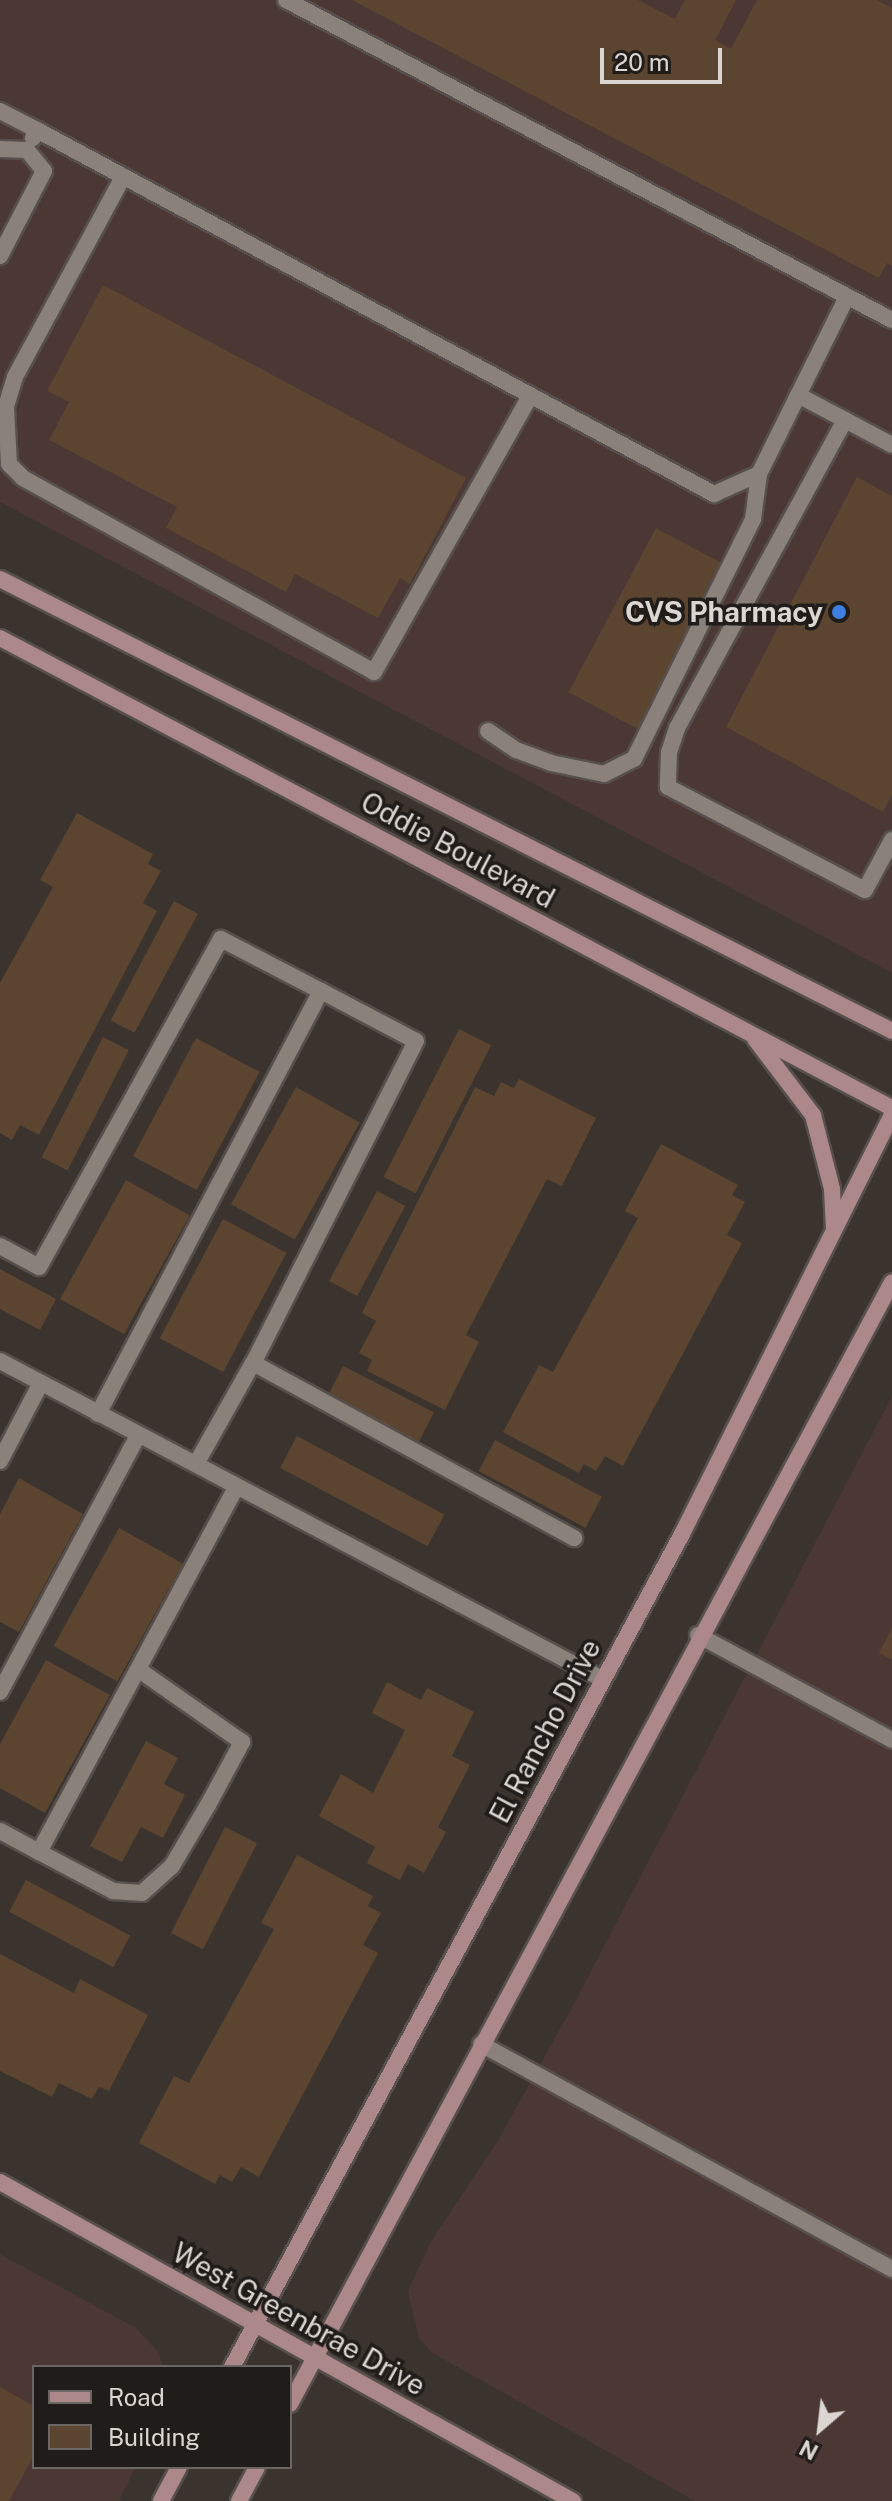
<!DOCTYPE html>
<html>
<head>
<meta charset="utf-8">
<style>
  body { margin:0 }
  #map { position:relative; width:892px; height:2501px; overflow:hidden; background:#3b332d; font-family:"Public Sans",sans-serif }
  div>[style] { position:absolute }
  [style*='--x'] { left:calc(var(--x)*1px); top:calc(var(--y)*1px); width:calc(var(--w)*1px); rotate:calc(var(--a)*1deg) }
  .commercial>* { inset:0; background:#4b3734 }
  .building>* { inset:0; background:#5b4531; transform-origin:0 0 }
  .roads { filter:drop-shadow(2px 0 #564f4b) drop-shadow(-2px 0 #564f4b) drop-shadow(0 2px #564f4b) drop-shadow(0 -2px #564f4b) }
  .lane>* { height:16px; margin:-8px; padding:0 8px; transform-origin:8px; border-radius:8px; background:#8a817a }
  .secondary>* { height:16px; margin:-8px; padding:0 8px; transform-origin:8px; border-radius:8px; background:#ac888a }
  .dots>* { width:22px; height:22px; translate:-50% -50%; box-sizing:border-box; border:4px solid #1f1c19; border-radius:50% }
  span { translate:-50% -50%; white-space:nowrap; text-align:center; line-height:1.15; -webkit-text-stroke:7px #1f1c19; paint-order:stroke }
  .poi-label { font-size:28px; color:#dbd6d2; font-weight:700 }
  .right { translate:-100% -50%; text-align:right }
  .street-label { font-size:28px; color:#dbd6d2 }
  .legend { position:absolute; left:32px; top:2365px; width:260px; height:104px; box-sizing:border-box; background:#1f1c19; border:2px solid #6a6663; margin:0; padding:10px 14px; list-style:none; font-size:24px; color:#dbd6d2 }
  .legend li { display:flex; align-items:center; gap:16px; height:40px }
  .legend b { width:40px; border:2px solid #6a6663 }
  .north { position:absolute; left:780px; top:2389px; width:80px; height:80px; -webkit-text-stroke:6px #1f1c19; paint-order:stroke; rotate:208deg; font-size:22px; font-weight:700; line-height:32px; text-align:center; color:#dbd6d2 }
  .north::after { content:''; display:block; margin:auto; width:28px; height:36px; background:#dbd6d2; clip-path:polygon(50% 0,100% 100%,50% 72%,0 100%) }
  .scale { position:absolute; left:600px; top:48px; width:122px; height:36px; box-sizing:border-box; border:4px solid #dbd6d2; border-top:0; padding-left:10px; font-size:24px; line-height:28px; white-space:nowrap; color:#dbd6d2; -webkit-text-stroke:6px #1f1c19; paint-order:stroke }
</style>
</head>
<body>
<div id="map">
  <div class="commercial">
    <i style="clip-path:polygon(0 0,892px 0,892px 973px,0 502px)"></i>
    <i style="clip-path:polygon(892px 1396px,892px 2501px,695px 2501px,431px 2352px,419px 2338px,408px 2291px,430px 2243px,500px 2137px,570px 2011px)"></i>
    <i style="clip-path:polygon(0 2254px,136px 2328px,159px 2353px,162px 2367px,34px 2367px,34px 2467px,136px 2467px,119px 2501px,0 2501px)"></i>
  </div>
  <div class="building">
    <i style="clip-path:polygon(352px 0,638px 0,675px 19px,685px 0,736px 0,715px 40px,731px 49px,757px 0,877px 0,892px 8px,892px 266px,887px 263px,879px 278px)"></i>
    <i style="clip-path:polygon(103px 285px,466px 478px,410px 584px,400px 578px,378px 618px,295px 574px,286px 592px,166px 528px,177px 507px,49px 440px,69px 402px,47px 391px)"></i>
    <i style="clip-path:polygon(857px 477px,892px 496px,892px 795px,883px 812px,726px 727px)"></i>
    <i style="left:656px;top:528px;width:82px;height:186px;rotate:28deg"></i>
    <i style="clip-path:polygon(77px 813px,153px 854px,148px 864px,161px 871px,143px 903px,157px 911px,39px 1135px,20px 1125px,12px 1140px,0 1133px,0 983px,53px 887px,40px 880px)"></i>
    <i style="left:174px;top:901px;width:27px;height:135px;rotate:28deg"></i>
    <i style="left:459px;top:1029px;width:36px;height:166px;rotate:27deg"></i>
    <i style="left:103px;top:1037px;width:29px;height:135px;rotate:27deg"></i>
    <i style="left:196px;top:1038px;width:72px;height:134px;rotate:28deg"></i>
    <i style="clip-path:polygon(519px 1079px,596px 1118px,562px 1186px,547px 1179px,466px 1335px,479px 1342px,445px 1410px,367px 1371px,372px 1360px,359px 1353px,376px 1321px,362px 1313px,475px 1087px,494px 1096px,501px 1082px,514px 1088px)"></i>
    <i style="left:296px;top:1087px;width:73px;height:134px;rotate:29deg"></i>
    <i style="clip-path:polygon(661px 1144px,738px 1185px,732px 1195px,745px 1202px,727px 1235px,742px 1243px,623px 1466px,605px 1456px,596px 1471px,584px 1464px,579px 1473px,503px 1432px,539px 1365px,553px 1372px,638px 1218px,625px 1211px)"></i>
    <i style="left:126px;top:1180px;width:73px;height:136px;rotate:29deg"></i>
    <i style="left:377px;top:1191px;width:32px;height:102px;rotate:28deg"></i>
    <i style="left:223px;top:1219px;width:72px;height:135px;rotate:28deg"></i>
    <i style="clip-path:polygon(0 1269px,56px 1299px,40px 1330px,0 1309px)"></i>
    <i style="left:343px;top:1366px;width:102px;height:33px;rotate:27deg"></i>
    <i style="left:297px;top:1436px;width:167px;height:36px;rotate:28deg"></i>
    <i style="left:495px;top:1440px;width:121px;height:35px;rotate:28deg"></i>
    <i style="clip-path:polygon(19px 1478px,83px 1514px,19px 1632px,0 1622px,0 1514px)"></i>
    <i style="left:119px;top:1528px;width:73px;height:135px;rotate:29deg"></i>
    <i style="clip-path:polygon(892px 1628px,892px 1660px,879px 1653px)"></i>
    <i style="clip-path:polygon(46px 1660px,110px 1695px,45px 1813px,0 1788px,0 1744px)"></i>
    <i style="clip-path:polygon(387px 1682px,421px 1700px,427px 1688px,474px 1712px,452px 1756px,470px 1765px,438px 1827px,446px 1832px,424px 1873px,408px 1864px,400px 1880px,367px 1863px,375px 1847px,319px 1816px,341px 1774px,373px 1793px,405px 1730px,372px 1713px)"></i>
    <i style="clip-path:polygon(146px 1741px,178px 1758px,164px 1784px,185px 1795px,163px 1838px,141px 1827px,122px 1862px,90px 1846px)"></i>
    <i style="left:225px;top:1827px;width:36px;height:119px;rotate:27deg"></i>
    <i style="clip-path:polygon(297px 1855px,373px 1896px,368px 1906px,381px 1913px,363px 1945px,378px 1953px,259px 2177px,241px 2167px,232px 2182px,220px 2175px,215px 2184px,139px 2143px,174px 2076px,189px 2083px,274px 1929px,261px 1923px)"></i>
    <i style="left:26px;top:1880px;width:118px;height:36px;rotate:28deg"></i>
    <i style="clip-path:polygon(0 1954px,74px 1993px,80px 1979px,148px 2015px,109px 2091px,99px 2087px,92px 2099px,59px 2083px,52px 2097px,0 2071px)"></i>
    <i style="clip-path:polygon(0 2387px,34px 2406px,34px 2455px,9px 2501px,0 2501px)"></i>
  </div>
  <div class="roads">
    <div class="lane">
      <i style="--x:286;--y:0;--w:685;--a:27.84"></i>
      <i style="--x:0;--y:111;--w:42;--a:27.2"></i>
      <i style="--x:37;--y:130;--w:9;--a:117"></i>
      <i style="--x:37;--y:130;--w:769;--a:28.27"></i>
      <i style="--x:714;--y:494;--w:49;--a:-24"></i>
      <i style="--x:0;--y:149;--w:27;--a:2"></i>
      <i style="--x:27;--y:150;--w:27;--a:51"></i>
      <i style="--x:44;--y:171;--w:96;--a:117.4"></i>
      <i style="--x:123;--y:177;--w:227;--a:118.4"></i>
      <i style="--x:15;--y:377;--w:31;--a:107"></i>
      <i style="--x:6;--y:407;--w:57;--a:87"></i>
      <i style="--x:9;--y:464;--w:20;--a:45"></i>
      <i style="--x:23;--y:478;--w:401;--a:28.9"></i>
      <i style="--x:374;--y:672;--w:318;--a:-60.5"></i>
      <i style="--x:798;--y:395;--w:106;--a:28"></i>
      <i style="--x:845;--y:420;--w:351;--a:118.6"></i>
      <i style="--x:677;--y:728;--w:25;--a:108"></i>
      <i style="--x:669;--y:752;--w:35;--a:92"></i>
      <i style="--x:668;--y:787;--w:222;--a:27.6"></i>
      <i style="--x:865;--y:890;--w:57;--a:-61.6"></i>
      <i style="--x:488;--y:731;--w:34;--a:34"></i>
      <i style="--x:516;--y:750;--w:37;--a:20"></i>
      <i style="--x:551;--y:763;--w:54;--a:11.7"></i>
      <i style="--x:604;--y:774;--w:34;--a:-27"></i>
      <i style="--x:634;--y:759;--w:268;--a:-63.6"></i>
      <i style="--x:753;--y:519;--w:45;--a:-82.4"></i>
      <i style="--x:759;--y:474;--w:198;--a:-63.6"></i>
      <i style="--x:0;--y:1246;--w:44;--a:28.3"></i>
      <i style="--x:39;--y:1267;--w:375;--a:-61"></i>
      <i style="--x:221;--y:939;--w:113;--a:27.5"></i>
      <i style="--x:0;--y:1361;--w:681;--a:27.84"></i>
      <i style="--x:98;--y:1414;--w:478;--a:-62.2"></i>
      <i style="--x:321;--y:991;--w:107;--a:27.8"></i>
      <i style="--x:416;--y:1041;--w:361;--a:116.8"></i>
      <i style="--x:0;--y:1461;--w:88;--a:-62.3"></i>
      <i style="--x:196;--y:1464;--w:116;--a:-60.6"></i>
      <i style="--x:253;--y:1363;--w:366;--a:28.6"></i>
      <i style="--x:698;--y:1635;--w:221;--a:28.4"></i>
      <i style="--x:0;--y:1692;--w:291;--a:-61.7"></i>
      <i style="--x:0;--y:1831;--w:44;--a:28.3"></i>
      <i style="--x:39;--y:1852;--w:415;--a:-61.6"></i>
      <i style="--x:39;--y:1852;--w:84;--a:27.8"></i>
      <i style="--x:113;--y:1891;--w:29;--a:4"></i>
      <i style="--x:142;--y:1893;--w:40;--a:-42"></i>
      <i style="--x:172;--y:1866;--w:71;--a:-59.5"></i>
      <i style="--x:208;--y:1805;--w:72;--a:-61.6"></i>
      <i style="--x:242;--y:1742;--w:126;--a:-145"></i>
      <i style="--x:481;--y:2044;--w:469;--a:28.7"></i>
    </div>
    <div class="secondary">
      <i style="--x:0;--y:579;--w:1000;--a:26.87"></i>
      <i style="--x:0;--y:638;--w:1008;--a:27.79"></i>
      <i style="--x:755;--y:1039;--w:96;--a:52.7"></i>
      <i style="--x:813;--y:1115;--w:76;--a:75.6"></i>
      <i style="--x:832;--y:1189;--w:41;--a:87.2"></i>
      <i style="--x:0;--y:2182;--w:656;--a:29.11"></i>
      <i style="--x:232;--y:2367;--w:947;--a:-61.62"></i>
      <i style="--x:682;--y:1534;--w:470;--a:-63.4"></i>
      <i style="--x:290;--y:2404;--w:1273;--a:-61.78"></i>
      <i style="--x:161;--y:2501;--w:38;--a:-62"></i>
      <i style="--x:239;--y:2501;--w:38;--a:-62"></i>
    </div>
  </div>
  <div class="dots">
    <i style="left:839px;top:612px;background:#3f7fe0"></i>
  </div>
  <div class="poi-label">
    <span class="right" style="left:823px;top:612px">CVS Pharmacy</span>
  </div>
  <div class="street-label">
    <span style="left:458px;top:850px;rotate:28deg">Oddie Boulevard</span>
    <span style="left:545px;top:1731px;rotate:-62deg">El Rancho Drive</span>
    <span style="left:299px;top:2319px;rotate:29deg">West Greenbrae Drive</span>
  </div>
  <ul class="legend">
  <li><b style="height:10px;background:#ac888a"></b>Road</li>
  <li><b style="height:22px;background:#5b4531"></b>Building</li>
  </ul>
  <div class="north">N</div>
  <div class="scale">20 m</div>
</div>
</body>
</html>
